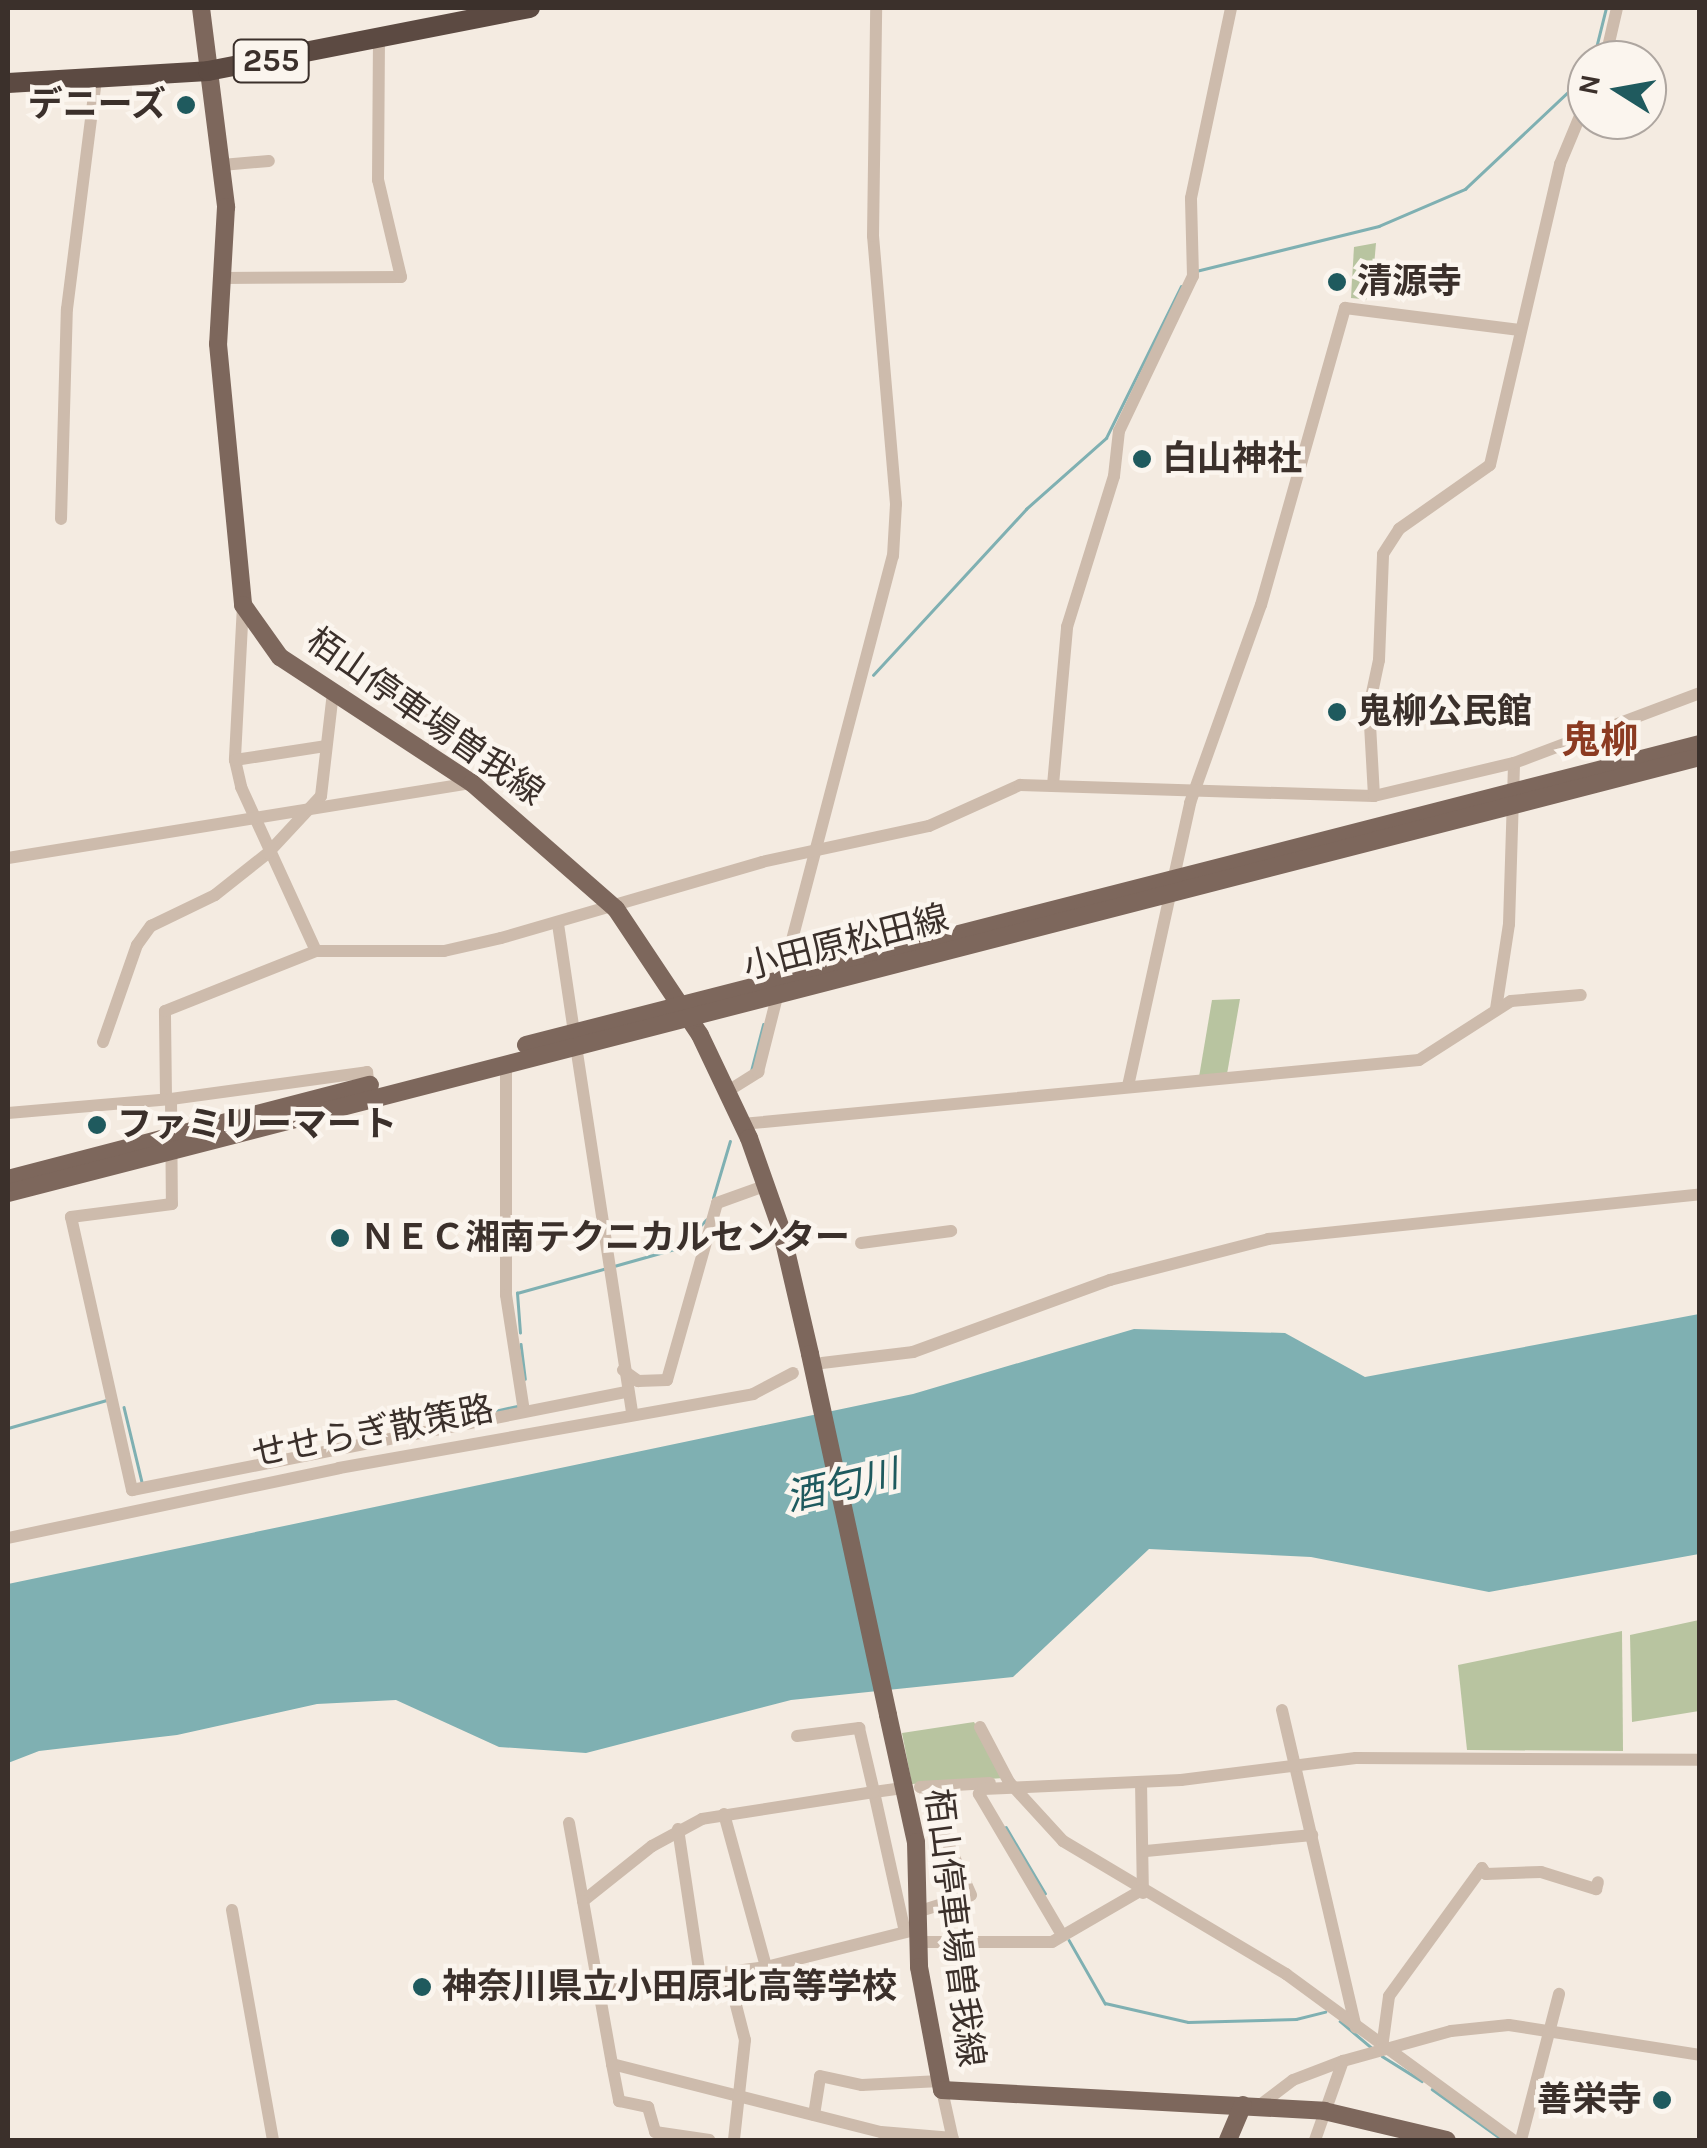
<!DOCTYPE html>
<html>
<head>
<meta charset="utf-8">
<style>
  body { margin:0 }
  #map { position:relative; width:1707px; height:2148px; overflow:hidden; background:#f4ebe1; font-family:Karla,"Noto Sans JP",sans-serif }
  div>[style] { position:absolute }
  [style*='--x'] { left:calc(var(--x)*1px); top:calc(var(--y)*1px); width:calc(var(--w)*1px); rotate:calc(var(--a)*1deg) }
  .green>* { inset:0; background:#b8c4a0 }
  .water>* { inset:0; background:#7fb0b2 }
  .stream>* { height:2.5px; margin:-1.25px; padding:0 1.25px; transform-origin:1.25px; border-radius:1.25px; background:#7fb0b2 }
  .minor>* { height:12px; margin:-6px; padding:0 6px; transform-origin:6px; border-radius:6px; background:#cdbbac }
  .major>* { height:18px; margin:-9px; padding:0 9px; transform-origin:9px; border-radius:9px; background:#7d675c }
  .highway>* { height:20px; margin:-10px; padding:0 10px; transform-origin:10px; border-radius:10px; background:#5c4a42 }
  .major-bridge>* { height:18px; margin:-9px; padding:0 9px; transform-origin:9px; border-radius:9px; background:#7d675c }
  .dots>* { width:28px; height:28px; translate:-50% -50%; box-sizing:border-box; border:5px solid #fbf5ee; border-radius:50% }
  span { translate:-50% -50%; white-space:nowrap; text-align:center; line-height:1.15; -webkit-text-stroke:9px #fbf5ee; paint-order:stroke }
  .shield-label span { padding:2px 8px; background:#fbf5ee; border:2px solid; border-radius:8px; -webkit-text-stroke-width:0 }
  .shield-label { font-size:32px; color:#3b302b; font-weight:700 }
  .poi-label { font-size:35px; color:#3b302b; font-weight:700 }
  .right { translate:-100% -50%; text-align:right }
  .left { translate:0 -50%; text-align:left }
  .street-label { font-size:35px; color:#3b302b }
  .neighbourhood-label { font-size:38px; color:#8c3b22; font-weight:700 }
  .water-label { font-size:38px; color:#1f5a5e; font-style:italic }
  .frame { position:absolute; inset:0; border:10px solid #3b302b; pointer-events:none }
  .north { position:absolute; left:1567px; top:40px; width:100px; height:100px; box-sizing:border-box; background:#fbf5ee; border:2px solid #aea6a0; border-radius:50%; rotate:281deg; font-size:28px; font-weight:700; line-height:40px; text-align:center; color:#3b302b }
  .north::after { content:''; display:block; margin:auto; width:35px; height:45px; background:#1f5a5e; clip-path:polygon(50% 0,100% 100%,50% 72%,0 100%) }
</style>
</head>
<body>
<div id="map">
  <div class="green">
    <i style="clip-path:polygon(1376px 243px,1371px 300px,1351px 298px,1354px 247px)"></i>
    <i style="clip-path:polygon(1240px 999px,1227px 1074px,1199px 1077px,1212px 1000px)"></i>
    <i style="clip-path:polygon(1699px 1620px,1699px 1711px,1632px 1722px,1630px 1635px)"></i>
    <i style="clip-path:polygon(1622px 1631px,1623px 1751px,1467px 1750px,1458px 1665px)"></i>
    <i style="clip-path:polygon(974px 1722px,1004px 1778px,912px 1784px,902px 1733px)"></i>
  </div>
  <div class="water">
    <i style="clip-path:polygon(1699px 1314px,1699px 1554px,1489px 1592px,1311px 1557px,1149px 1549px,1013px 1677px,791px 1700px,586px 1753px,499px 1747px,396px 1700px,317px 1704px,177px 1735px,39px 1751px,8px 1763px,8px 1584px,913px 1394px,1134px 1329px,1285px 1333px,1365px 1377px)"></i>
  </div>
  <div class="stream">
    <i style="--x:1593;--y:60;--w:54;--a:-76"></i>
    <i style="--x:1196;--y:271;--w:188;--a:-13.8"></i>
    <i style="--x:1379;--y:226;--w:94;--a:-23.3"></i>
    <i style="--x:1465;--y:189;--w:168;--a:-43.3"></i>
    <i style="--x:873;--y:675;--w:226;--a:-47.3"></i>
    <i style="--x:1026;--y:509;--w:107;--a:-41.6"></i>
    <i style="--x:1106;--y:438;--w:169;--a:-63.7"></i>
    <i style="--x:751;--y:1071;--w:48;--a:-75.4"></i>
    <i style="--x:713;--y:1198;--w:59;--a:-73.4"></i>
    <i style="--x:614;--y:1266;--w:66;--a:-15.7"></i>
    <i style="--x:678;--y:1248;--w:40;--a:-45"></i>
    <i style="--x:520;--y:1333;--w:40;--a:-94.3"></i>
    <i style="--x:517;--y:1293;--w:93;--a:-15.5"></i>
    <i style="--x:521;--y:1344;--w:35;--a:83"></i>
    <i style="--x:124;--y:1407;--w:77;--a:76.5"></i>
    <i style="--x:473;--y:1416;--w:45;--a:-12.8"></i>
    <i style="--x:8;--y:1428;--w:103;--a:-15.8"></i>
    <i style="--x:1006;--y:1827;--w:77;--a:59.4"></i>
    <i style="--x:1069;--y:1940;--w:73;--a:60.3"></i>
    <i style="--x:1105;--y:2003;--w:85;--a:12.9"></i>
    <i style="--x:1188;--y:2022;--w:108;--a:-1.6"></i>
    <i style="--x:1296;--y:2019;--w:30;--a:-14"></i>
    <i style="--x:1340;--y:2021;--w:42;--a:40.2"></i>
    <i style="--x:1382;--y:2056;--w:47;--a:32"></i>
    <i style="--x:1432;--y:2089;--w:87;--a:35.7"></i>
  </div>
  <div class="minor">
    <i style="--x:1605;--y:60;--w:53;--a:-77"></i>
    <i style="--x:222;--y:165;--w:47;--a:-4.9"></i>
    <i style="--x:221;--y:278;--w:180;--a:-0.3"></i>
    <i style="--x:401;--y:277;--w:100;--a:-103.3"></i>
    <i style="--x:378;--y:180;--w:139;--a:-89.6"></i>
    <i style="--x:61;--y:519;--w:210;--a:-88.4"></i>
    <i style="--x:67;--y:309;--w:230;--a:-82.8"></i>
    <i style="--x:243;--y:605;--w:155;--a:93"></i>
    <i style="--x:235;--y:760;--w:28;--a:77"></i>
    <i style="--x:241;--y:787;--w:180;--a:65.4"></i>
    <i style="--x:235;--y:760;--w:91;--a:-8.8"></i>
    <i style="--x:1053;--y:785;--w:159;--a:-84.9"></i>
    <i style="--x:1067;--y:627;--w:158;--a:-72.7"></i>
    <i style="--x:1114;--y:476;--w:45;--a:-83.7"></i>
    <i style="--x:1119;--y:431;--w:172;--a:-64.5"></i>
    <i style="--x:1193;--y:276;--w:78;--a:-91.5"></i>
    <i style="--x:1191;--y:198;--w:194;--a:-78.1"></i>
    <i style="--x:1374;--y:796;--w:89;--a:-93.2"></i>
    <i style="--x:1369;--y:707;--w:48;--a:-78"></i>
    <i style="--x:1379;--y:660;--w:106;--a:-87.8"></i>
    <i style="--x:1383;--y:554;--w:30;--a:-57"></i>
    <i style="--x:1399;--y:529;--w:111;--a:-35.1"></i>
    <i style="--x:1490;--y:465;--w:309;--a:-76.9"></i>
    <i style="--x:1560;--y:164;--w:70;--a:-67.4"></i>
    <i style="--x:8;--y:858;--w:470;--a:-9.2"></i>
    <i style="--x:558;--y:924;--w:110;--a:81.6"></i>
    <i style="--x:782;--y:978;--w:436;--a:-75.3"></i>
    <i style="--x:893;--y:556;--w:52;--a:-86.7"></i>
    <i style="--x:896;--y:504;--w:269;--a:-94.9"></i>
    <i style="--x:873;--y:236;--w:228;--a:-89.2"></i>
    <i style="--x:1496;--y:1009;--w:86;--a:-81.3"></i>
    <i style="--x:1509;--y:924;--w:161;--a:-88.2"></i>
    <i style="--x:103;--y:1042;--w:103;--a:-70.7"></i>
    <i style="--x:137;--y:945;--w:24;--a:-54"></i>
    <i style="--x:151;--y:926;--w:71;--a:-25.8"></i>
    <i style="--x:215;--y:895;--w:68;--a:-38.4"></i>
    <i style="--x:268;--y:853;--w:78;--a:-47.1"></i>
    <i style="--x:321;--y:796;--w:104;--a:-83.4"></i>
    <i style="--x:576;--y:1046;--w:369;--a:81.3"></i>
    <i style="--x:506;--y:1062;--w:233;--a:90"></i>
    <i style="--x:506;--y:1295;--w:117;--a:81.2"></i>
    <i style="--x:1128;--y:1086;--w:290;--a:-77.6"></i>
    <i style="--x:1190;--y:803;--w:210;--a:-70.3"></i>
    <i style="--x:1261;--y:605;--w:309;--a:-74.2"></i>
    <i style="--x:1345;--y:308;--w:176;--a:7.2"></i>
    <i style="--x:728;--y:1091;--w:36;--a:-32"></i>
    <i style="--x:758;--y:1072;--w:81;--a:-75.8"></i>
    <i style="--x:166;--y:1098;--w:87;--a:-90.7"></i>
    <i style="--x:165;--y:1011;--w:162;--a:-21.7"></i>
    <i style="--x:316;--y:951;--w:128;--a:0"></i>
    <i style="--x:444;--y:951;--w:58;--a:-12.8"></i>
    <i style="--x:501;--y:938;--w:272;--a:-16.2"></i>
    <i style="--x:762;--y:862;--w:171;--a:-12.2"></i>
    <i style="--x:929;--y:826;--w:100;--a:-24.3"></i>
    <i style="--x:1020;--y:785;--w:354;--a:1.8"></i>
    <i style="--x:1374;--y:796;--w:144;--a:-13.3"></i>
    <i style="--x:1514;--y:763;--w:199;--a:-20.6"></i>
    <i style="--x:171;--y:1099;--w:198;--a:-7.8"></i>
    <i style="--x:367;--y:1072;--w:14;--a:82"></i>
    <i style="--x:8;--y:1113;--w:164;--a:-4.9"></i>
    <i style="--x:171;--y:1099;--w:105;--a:89.5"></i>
    <i style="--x:172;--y:1204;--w:102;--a:172.7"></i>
    <i style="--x:71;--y:1217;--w:280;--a:77.4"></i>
    <i style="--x:132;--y:1490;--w:504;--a:-11.22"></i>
    <i style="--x:742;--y:1124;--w:680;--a:-5.4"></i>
    <i style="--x:1419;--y:1060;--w:109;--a:-32.7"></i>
    <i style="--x:1511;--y:1001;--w:70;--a:-4.9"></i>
    <i style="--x:861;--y:1243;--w:91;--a:-7.6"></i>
    <i style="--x:822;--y:1363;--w:92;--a:-6.9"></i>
    <i style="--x:913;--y:1352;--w:210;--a:-20.1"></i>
    <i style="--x:1110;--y:1280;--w:163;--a:-14.5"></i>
    <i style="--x:1268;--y:1239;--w:434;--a:-5.9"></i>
    <i style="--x:623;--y:1370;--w:19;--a:36"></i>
    <i style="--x:638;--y:1381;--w:29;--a:-2"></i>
    <i style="--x:667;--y:1380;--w:184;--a:-74.2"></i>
    <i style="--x:717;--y:1203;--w:53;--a:-19.8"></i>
    <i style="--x:8;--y:1538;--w:338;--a:-11.9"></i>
    <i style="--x:339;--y:1468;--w:421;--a:-10.1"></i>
    <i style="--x:753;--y:1394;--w:45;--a:-27.7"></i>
    <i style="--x:1282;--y:1710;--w:326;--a:76.9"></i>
    <i style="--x:980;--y:1727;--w:62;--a:62.2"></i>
    <i style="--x:1009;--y:1782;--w:80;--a:47.5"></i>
    <i style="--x:1063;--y:1841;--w:260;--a:30.8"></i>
    <i style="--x:1286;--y:1974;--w:281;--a:36.2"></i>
    <i style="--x:797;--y:1736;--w:63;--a:-7.4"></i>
    <i style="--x:859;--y:1728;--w:66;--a:76.8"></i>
    <i style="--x:874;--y:1792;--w:22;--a:-8"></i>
    <i style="--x:1141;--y:1782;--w:111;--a:89"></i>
    <i style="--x:920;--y:1787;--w:70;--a:-3.3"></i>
    <i style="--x:724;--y:1814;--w:159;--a:74.6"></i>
    <i style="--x:569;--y:1823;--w:79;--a:79.8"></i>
    <i style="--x:678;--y:1829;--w:150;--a:81.5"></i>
    <i style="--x:1146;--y:1851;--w:167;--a:-5.5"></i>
    <i style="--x:232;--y:1910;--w:234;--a:79.9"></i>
    <i style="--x:920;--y:1911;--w:53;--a:-17.4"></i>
    <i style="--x:971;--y:1895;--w:118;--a:-114"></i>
    <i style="--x:905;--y:1932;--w:143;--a:-102.5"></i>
    <i style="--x:874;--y:1792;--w:174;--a:171.1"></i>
    <i style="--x:702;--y:1819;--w:57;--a:151.6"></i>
    <i style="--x:652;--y:1846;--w:88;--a:141.4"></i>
    <i style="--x:583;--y:1901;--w:166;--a:79.9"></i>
    <i style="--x:612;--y:2064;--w:277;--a:14.2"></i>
    <i style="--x:881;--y:2132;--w:72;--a:4.8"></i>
    <i style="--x:1062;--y:1935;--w:164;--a:-120.5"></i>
    <i style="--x:979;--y:1794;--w:6;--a:-51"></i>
    <i style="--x:983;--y:1789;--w:198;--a:-2.6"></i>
    <i style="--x:1181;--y:1780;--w:176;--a:-7.2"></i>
    <i style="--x:1356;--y:1758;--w:344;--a:0.3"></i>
    <i style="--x:920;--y:1942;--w:132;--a:0"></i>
    <i style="--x:1052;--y:1942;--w:102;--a:-30.1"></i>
    <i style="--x:728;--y:1974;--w:68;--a:75.6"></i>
    <i style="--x:745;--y:2040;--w:101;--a:96.3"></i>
    <i style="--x:599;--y:1989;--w:168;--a:-7.5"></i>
    <i style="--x:766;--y:1967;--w:148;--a:-14"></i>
    <i style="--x:1382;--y:2048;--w:52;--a:-82.3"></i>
    <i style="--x:1389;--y:1996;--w:158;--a:-54"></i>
    <i style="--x:1482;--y:1868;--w:7;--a:56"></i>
    <i style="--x:1486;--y:1874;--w:55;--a:-2.1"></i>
    <i style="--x:1541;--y:1872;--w:58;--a:17.2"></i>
    <i style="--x:1596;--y:1889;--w:7;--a:-74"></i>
    <i style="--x:612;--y:2064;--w:38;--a:79"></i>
    <i style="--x:619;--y:2101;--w:30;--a:12"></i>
    <i style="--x:648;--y:2107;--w:26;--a:74"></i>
    <i style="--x:655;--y:2132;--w:55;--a:8.4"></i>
    <i style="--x:942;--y:2090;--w:51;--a:77.6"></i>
    <i style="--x:1260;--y:2105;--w:41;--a:-37.1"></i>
    <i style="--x:1293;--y:2080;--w:53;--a:-20.8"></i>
    <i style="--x:814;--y:2115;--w:39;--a:-81"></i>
    <i style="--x:820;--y:2076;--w:43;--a:12.1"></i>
    <i style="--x:862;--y:2085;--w:78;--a:-2.9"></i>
    <i style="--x:1315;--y:2140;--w:84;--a:-70.5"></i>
    <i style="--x:1343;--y:2061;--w:112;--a:-15.5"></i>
    <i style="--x:1451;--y:2031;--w:58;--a:-5.9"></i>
    <i style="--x:1509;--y:2025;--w:193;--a:8.9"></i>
    <i style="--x:1521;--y:2140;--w:151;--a:-75.4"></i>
  </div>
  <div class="major">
    <i style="--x:201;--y:8;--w:201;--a:82.8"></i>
    <i style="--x:226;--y:207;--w:137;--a:93.3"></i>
    <i style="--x:218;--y:344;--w:262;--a:84.5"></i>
    <i style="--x:243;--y:605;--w:64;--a:54.6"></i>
    <i style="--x:280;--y:657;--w:230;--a:33.3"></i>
    <i style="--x:472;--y:783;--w:191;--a:41.2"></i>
    <i style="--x:616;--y:909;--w:151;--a:56.3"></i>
    <i style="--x:700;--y:1035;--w:114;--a:64.6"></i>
    <i style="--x:749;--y:1138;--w:96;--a:70.6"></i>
    <i style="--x:781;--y:1229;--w:128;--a:76.9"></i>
    <i style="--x:526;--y:1045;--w:1212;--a:-14.38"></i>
    <i style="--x:8;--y:1179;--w:374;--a:-14.6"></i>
    <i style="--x:8;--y:1193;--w:1747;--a:-14.45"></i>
    <i style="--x:888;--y:1715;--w:130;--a:77.6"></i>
    <i style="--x:916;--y:1842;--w:125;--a:88.6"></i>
    <i style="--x:919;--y:1967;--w:125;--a:79.4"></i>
    <i style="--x:942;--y:2090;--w:383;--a:3.1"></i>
    <i style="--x:1324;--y:2111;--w:126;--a:13.3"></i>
    <i style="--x:1228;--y:2140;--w:38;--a:-67"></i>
  </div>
  <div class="highway">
    <i style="--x:8;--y:83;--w:200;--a:-3.4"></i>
    <i style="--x:208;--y:71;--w:328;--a:-11.1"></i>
  </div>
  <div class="major-bridge">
    <i style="--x:810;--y:1354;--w:369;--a:77.8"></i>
  </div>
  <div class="dots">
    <i style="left:186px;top:105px;background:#1f5a5e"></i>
    <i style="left:1337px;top:282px;background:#1f5a5e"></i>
    <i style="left:1142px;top:459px;background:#1f5a5e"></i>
    <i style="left:1337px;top:712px;background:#1f5a5e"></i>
    <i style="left:97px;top:1125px;background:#1f5a5e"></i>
    <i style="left:340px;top:1238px;background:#1f5a5e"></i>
    <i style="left:422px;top:1987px;background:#1f5a5e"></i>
    <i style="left:1662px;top:2100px;background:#1f5a5e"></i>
  </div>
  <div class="shield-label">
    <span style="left:271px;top:61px">255</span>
  </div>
  <div class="poi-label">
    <span class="right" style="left:166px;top:105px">デニーズ</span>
    <span class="left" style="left:1357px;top:282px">清源寺</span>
    <span class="left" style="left:1162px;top:459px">白山神社</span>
    <span class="left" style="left:1357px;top:712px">鬼柳公民館</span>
    <span class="left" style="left:117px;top:1125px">ファミリーマート</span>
    <span class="left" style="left:360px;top:1238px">ＮＥＣ湘南テクニカルセンター</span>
    <span class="left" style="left:442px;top:1987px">神奈川県立小田原北高等学校</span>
    <span class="right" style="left:1642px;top:2100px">善栄寺</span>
  </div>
  <div class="street-label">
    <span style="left:425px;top:717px;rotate:35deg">栢山停車場曽我線</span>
    <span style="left:846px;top:943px;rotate:-14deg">小田原松田線</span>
    <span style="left:373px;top:1432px;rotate:-11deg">せせらぎ散策路</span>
    <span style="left:954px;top:1928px;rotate:83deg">栢山停車場曽我線</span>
  </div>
  <div class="neighbourhood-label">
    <span style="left:1600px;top:741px">鬼柳</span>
  </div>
  <div class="water-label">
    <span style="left:842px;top:1486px;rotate:-13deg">酒匂川</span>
  </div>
  <div class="frame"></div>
  <div class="north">N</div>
</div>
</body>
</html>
